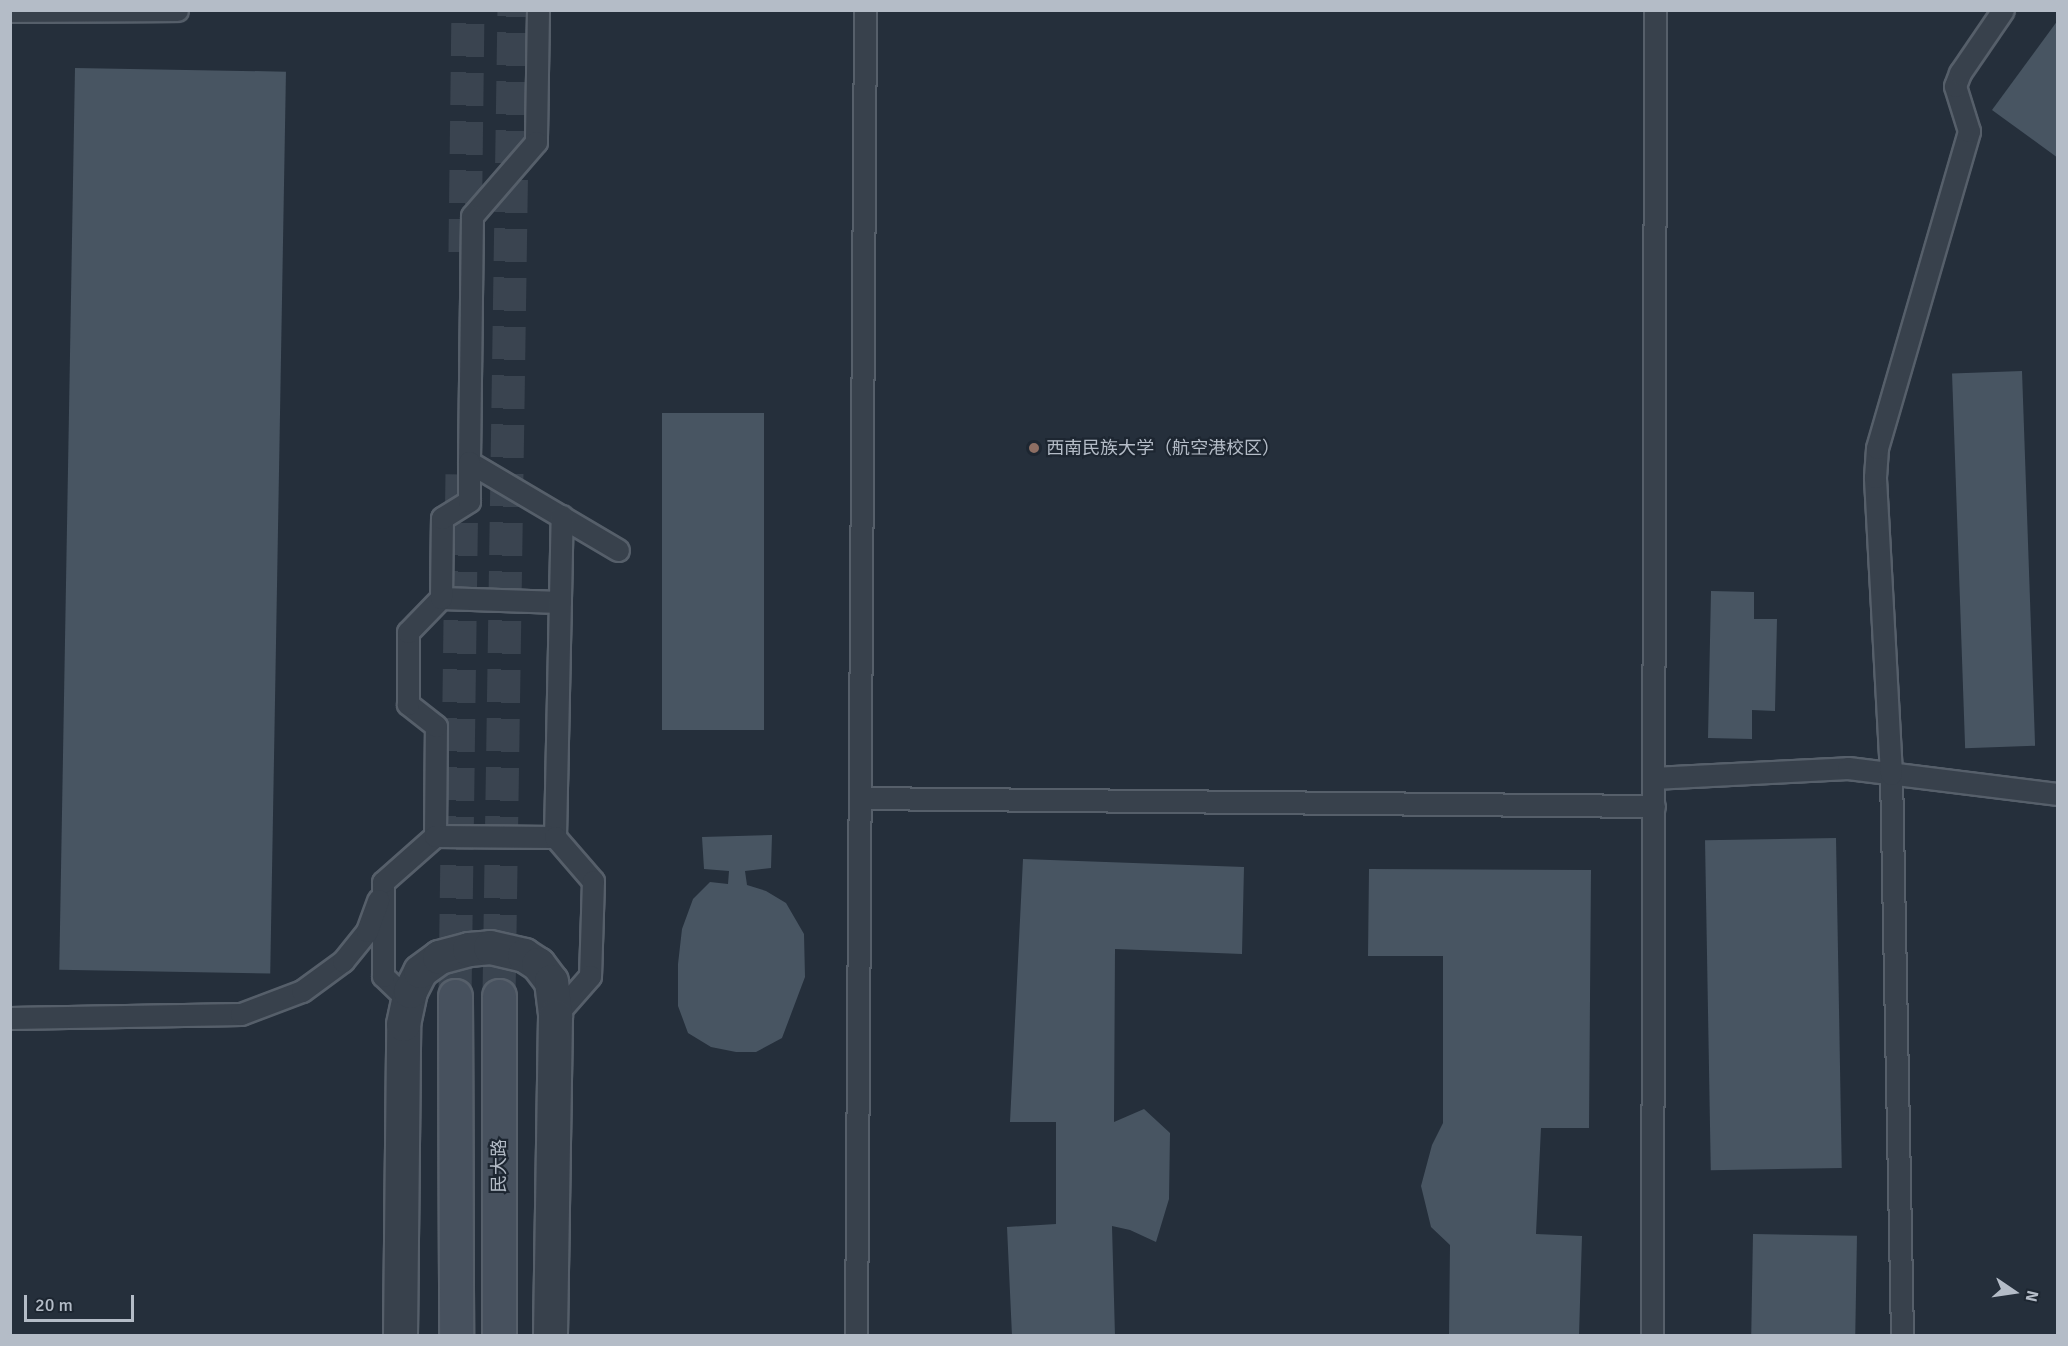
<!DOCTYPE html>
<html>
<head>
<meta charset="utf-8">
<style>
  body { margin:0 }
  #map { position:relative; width:2068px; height:1346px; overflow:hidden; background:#252f3b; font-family:Signika,"Noto Sans SC",sans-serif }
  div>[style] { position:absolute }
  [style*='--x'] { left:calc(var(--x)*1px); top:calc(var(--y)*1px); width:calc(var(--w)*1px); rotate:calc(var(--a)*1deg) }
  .building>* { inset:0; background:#485562; transform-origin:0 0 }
  .secondary-tunnel>* { height:33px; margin-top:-16.5px; transform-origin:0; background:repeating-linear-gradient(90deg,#3a4450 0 33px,transparent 0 49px) }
  .roads { filter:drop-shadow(2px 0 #565f6a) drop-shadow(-2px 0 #565f6a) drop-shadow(0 2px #565f6a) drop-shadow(0 -2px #565f6a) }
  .service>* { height:21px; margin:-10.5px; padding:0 10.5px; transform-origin:10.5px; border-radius:10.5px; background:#38414c }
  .tertiary>* { height:33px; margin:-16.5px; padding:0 16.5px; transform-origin:16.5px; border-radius:16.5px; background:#38414c }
  .secondary>* { height:33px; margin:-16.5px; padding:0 16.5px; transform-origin:16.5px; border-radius:16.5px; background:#47515e }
  .dots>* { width:16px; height:16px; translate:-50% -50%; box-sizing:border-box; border:3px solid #1d2631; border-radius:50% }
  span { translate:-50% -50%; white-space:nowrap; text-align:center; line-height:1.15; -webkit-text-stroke:4.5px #1d2631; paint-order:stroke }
  .poi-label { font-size:18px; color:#b4bcc7 }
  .left { translate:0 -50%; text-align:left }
  .street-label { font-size:18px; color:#b4bcc7 }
  .frame { position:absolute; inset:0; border:12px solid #b4bcc7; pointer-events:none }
  .north { position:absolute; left:1984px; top:1262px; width:60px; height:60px; -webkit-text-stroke:4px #1d2631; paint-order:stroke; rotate:103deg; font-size:16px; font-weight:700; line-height:24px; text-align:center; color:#b4bcc7 }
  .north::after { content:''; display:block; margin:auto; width:21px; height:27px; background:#b4bcc7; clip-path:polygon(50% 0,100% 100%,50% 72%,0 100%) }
  .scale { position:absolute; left:24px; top:1295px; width:110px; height:27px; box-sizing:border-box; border:3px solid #b4bcc7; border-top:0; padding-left:8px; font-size:18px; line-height:21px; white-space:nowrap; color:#b4bcc7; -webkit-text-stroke:4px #1d2631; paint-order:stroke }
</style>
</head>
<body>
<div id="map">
  <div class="building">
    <i style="clip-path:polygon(2058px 20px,2058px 158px,1992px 110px)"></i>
    <i style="left:75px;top:68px;width:211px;height:902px;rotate:1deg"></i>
    <i style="left:2022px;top:371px;width:375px;height:70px;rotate:88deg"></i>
    <i style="left:662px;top:413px;width:102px;height:317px"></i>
    <i style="clip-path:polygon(1711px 591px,1754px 592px,1754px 619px,1777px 619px,1775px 711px,1752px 710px,1752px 739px,1708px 738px)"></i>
    <i style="clip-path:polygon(772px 835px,771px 868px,745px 871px,747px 885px,766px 891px,786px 903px,804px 934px,805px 977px,782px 1038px,756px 1052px,736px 1052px,711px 1047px,688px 1033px,678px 1006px,678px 964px,682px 929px,693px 899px,710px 882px,728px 884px,729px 871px,704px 869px,702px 837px)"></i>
    <i style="left:1836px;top:838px;width:330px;height:131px;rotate:89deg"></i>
    <i style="clip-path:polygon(1023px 859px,1244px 867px,1242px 954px,1115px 949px,1114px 1122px,1144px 1109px,1170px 1133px,1169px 1199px,1156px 1242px,1130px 1230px,1112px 1226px,1115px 1336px,1012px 1336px,1007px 1227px,1056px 1224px,1056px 1122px,1010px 1122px)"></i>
    <i style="clip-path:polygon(1369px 869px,1591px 870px,1589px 1128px,1541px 1128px,1536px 1234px,1582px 1236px,1579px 1336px,1449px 1336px,1450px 1245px,1431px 1227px,1421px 1186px,1432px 1145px,1443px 1123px,1443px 956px,1368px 956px)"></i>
    <i style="left:1753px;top:1234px;width:104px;height:102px;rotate:1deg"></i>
  </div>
  <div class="secondary-tunnel">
    <i style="--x:465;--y:252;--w:242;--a:-89.3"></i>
    <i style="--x:455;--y:996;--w:522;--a:-89.23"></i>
    <i style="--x:499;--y:996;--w:986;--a:-89.13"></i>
  </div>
  <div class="roads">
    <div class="service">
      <i style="--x:538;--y:10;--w:132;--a:90.9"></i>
      <i style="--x:536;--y:142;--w:98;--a:130.9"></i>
      <i style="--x:472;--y:216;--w:246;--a:90.7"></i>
      <i style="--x:469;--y:462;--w:173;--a:30.6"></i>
      <i style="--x:10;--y:11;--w:167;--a:-0.3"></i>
      <i style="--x:441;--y:598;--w:119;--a:1.9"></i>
      <i style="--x:1653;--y:778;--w:195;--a:-2.9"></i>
      <i style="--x:1848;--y:768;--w:212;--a:7.1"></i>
      <i style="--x:860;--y:798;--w:794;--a:0.58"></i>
      <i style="--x:435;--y:836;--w:110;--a:-89.5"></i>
      <i style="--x:436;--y:726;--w:36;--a:-142"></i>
      <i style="--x:408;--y:704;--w:72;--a:-90"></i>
      <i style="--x:408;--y:632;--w:47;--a:-45.9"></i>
      <i style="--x:441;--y:598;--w:80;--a:-89.3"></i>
      <i style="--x:442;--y:518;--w:32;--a:-32"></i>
      <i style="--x:469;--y:501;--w:39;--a:-90"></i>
      <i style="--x:555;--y:837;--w:321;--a:-88.8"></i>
      <i style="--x:408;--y:1000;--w:35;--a:-136"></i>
      <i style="--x:383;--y:976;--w:94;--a:-90"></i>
      <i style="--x:383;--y:882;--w:69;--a:-41.5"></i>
      <i style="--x:435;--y:836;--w:120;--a:0.5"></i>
      <i style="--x:555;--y:837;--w:58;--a:49.2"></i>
      <i style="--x:593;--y:881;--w:95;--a:91.8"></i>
      <i style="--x:590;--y:976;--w:53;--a:131.2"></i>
      <i style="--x:10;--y:1018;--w:231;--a:-1"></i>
      <i style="--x:241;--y:1014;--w:65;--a:-20.7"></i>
      <i style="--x:302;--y:991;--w:51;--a:-36.2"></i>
      <i style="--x:343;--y:961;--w:38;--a:-51"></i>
      <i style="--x:367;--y:931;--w:33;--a:-70"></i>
      <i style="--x:856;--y:1336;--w:1326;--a:-89.61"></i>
      <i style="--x:1652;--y:1336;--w:1326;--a:-89.87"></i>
      <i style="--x:1902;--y:1336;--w:562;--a:-91.12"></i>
      <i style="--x:1891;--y:774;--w:297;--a:-93.1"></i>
      <i style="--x:1875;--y:477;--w:29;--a:-86"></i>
      <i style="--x:1877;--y:448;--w:330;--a:-73.8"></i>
      <i style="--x:1969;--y:131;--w:47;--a:-107.3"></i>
      <i style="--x:1955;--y:86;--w:14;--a:-69"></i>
      <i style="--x:1960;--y:73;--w:76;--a:-55.7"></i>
    </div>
    <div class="tertiary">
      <i style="--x:400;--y:1336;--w:312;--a:-89.4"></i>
      <i style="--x:403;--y:1024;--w:34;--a:-78"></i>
      <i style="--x:410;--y:991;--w:22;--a:-63"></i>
      <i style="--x:420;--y:971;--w:24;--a:-36"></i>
      <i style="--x:439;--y:957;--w:31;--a:-15"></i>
      <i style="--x:469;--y:949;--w:21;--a:-5"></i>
      <i style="--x:490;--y:947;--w:35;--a:13"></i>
      <i style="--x:524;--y:955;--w:17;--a:33"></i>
      <i style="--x:538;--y:964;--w:21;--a:53"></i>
      <i style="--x:551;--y:981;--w:35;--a:83"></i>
      <i style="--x:555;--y:1016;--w:320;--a:90.9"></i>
    </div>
    <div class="secondary">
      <i style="--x:455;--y:996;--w:340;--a:89.8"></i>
      <i style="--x:499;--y:1336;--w:340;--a:-90"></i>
    </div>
  </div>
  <div class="dots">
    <i style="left:1034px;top:448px;background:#8d6e63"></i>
  </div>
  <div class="poi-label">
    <span class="left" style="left:1046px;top:448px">西南民族大学（航空港校区）</span>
  </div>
  <div class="street-label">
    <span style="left:499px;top:1166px;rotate:-90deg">民大路</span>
  </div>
  <div class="frame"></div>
  <div class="north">N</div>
  <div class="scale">20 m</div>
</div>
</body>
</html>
